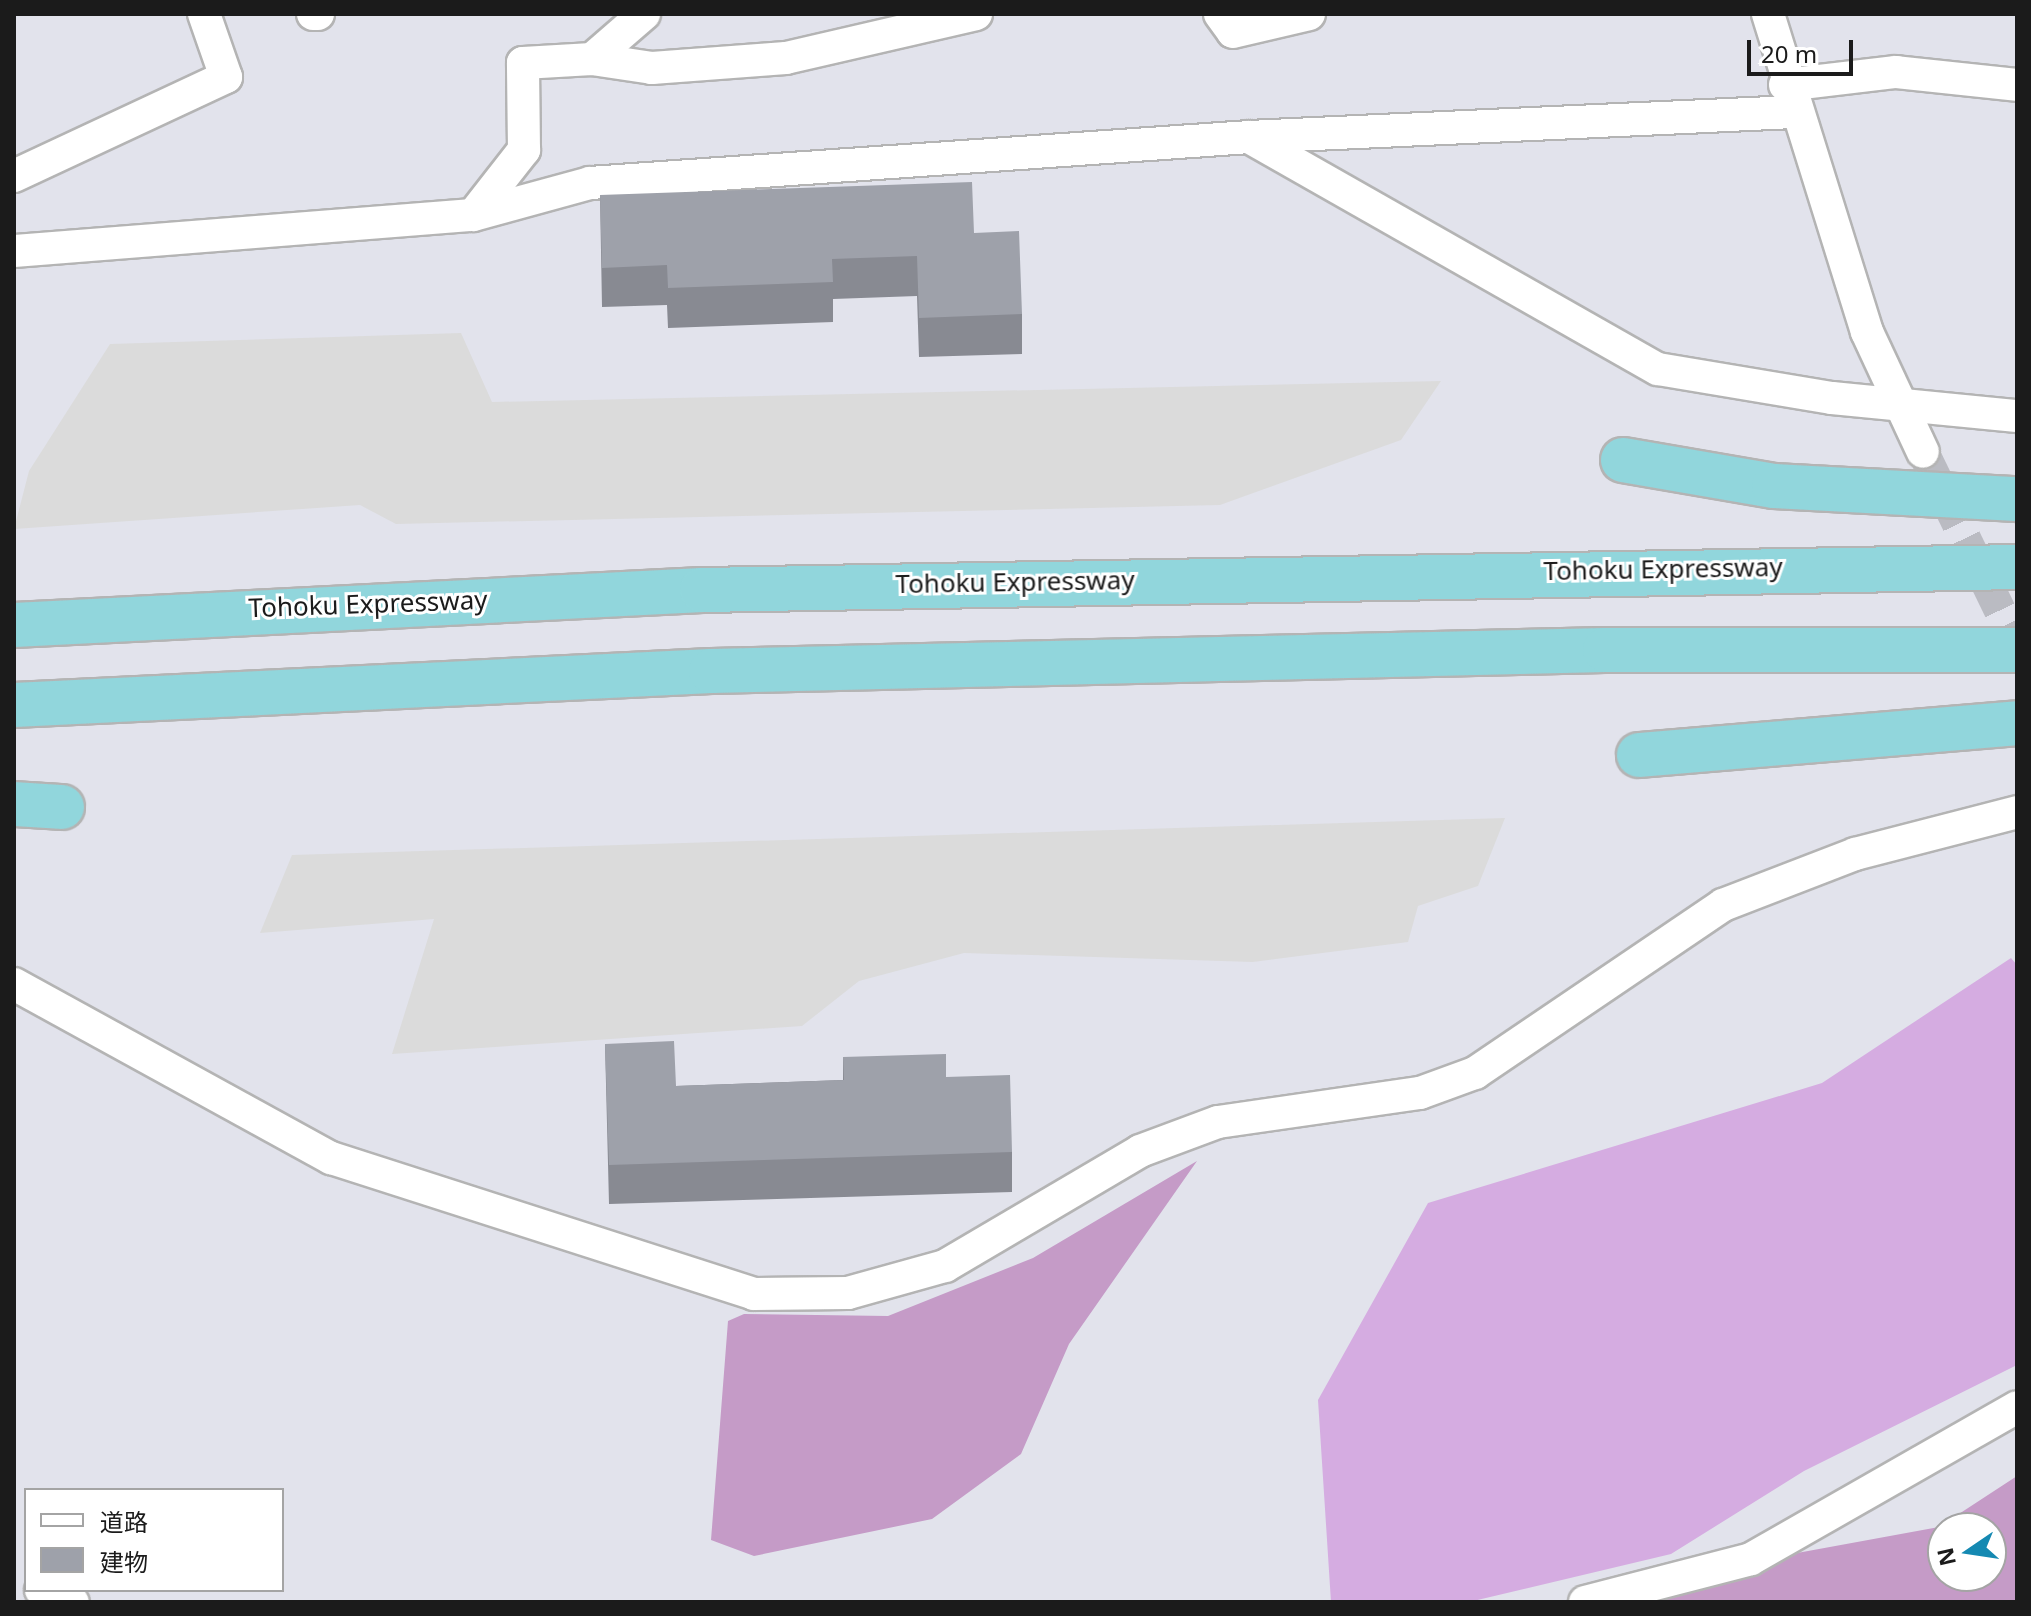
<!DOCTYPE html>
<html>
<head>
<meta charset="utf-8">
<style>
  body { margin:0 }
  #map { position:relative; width:2031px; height:1616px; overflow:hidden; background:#e2e3ec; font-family:"Noto Sans","Noto Sans JP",sans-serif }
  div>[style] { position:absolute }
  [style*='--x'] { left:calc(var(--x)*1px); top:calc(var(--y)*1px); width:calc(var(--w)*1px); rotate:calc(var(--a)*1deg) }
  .grass>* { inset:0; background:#d5ace1 }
  .forest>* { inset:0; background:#c59bc7 }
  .parking>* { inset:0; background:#dbdbdb }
  .minor-tunnel>* { height:32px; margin-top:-16px; transform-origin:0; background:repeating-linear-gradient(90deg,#babbc2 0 32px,transparent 0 48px) }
  .roads { filter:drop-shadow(2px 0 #b4b4b4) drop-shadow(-2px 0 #b4b4b4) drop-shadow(0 2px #b4b4b4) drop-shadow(0 -2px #b4b4b4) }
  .minor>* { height:32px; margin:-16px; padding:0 16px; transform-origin:16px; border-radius:16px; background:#fff }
  .motorway>* { height:44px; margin:-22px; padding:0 22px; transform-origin:22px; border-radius:22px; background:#91d6dc }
  .wall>* { inset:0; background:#888a92 }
  .building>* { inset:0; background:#9ea1aa }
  span { translate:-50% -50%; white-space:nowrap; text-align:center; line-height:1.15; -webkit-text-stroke:6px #fff; paint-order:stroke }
  .street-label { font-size:26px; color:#1b1b1b }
  .frame { position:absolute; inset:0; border:16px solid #1b1b1b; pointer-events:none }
  .legend { position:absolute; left:24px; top:1488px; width:260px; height:104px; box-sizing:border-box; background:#fff; border:2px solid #a4a4a4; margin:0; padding:10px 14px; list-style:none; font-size:24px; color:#1b1b1b }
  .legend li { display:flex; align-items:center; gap:16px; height:40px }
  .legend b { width:40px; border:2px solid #a4a4a4 }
  .north { position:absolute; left:1927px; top:1512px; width:80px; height:80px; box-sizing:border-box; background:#fff; border:2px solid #a4a4a4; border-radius:50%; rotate:257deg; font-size:22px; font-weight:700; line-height:32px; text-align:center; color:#1b1b1b }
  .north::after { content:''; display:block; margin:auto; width:28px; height:36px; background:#1589b2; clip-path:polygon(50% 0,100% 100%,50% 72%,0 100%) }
  .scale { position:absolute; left:1747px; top:40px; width:106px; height:36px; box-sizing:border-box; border:4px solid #1b1b1b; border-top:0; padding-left:10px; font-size:24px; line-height:28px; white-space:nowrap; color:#1b1b1b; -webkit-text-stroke:6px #fff; paint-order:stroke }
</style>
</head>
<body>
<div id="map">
  <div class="grass">
    <i style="clip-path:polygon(2011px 958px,2017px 965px,2017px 1365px,1804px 1471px,1671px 1554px,1469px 1602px,1331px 1602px,1318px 1400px,1428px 1203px,1822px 1083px)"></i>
  </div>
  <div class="forest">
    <i style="clip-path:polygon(1197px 1161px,1069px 1344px,1021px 1454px,932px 1519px,754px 1556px,711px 1540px,728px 1321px,744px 1314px,888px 1316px,1033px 1258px)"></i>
    <i style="clip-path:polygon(evenodd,2017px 1476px,2017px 1602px,1631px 1602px,1775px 1557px,1939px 1527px,2017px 1476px,1943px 1528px,1991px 1528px,1991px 1576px,1943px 1576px,1943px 1528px)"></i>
  </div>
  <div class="parking">
    <i style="clip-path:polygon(461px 333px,492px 402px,1441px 381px,1401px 440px,1220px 505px,396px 524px,360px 505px,14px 529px,29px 471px,110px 344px)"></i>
    <i style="clip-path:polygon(1505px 818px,1478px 886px,1418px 906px,1408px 942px,1253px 962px,964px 953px,859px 981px,802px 1026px,392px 1054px,434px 919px,260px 933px,292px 855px)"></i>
  </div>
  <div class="minor-tunnel">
    <i style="--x:1923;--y:452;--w:216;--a:64.1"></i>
  </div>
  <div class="roads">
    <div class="minor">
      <i style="--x:313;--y:14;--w:5;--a:0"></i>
      <i style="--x:1220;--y:14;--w:22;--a:54"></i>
      <i style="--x:1233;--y:32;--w:78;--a:-13.3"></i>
      <i style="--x:1768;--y:14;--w:333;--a:72.7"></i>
      <i style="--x:1867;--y:332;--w:132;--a:65"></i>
      <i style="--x:592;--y:59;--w:69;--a:-40.9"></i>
      <i style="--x:1785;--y:85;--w:112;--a:-6.7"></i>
      <i style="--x:1896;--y:72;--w:122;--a:6.1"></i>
      <i style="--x:1249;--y:137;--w:546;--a:-2.63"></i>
      <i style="--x:14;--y:176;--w:234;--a:-25"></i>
      <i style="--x:226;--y:77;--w:67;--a:-109.2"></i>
      <i style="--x:473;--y:215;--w:83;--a:-51.9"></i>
      <i style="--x:524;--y:150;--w:87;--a:-90.7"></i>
      <i style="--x:523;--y:63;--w:69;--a:-3.3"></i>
      <i style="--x:592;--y:59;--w:61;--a:8.5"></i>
      <i style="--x:652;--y:68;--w:134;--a:-4.3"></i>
      <i style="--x:786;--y:58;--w:195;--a:-13"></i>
      <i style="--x:14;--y:251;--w:460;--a:-4.5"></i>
      <i style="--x:473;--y:215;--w:121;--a:-15.3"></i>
      <i style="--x:590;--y:183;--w:661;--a:-3.99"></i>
      <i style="--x:1249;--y:137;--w:470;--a:29.6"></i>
      <i style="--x:1658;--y:369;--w:176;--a:9.5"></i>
      <i style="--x:1832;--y:398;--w:186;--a:5.6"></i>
      <i style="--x:14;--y:984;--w:362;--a:28.8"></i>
      <i style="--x:331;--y:1158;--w:444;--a:17.8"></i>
      <i style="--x:754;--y:1294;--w:94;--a:-0.6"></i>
      <i style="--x:848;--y:1293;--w:101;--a:-15.6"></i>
      <i style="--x:945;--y:1266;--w:226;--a:-30.5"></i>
      <i style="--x:1140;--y:1151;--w:83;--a:-20.4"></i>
      <i style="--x:1218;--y:1122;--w:204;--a:-8.2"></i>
      <i style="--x:1420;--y:1093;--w:59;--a:-20"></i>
      <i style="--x:1475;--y:1073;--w:300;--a:-34.1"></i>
      <i style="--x:1723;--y:905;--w:142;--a:-21.1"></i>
      <i style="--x:1855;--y:854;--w:167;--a:-14.5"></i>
      <i style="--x:41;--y:1590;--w:34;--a:21"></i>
      <i style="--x:1585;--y:1602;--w:171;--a:-14.5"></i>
      <i style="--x:1751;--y:1559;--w:306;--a:-29.7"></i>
    </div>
    <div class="motorway">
      <i style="--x:1623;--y:460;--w:153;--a:9.8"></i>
      <i style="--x:1774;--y:486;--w:243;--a:3.1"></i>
      <i style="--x:14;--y:625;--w:689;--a:-2.91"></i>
      <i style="--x:702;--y:590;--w:1315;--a:-1"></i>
      <i style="--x:14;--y:705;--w:698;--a:-2.79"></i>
      <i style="--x:711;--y:671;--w:894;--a:-1.35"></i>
      <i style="--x:1605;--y:650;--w:412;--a:0"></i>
      <i style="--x:1639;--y:755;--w:379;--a:-4.8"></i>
      <i style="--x:14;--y:804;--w:48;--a:3.6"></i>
    </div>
  </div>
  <div class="wall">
    <i style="clip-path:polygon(600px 195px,974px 233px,1022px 314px,1022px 354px,919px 357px,917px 296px,833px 299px,833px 322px,668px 328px,667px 305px,602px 307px)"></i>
    <i style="clip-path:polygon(605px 1044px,676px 1086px,843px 1080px,843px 1057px,1012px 1152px,1012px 1192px,609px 1204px)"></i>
  </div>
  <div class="building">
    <i style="clip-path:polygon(972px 182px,974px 233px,1019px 231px,1022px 314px,919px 318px,917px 256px,832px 259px,833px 282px,668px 288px,667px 265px,602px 268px,600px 195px)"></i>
    <i style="clip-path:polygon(674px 1041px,676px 1086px,844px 1080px,843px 1057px,946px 1054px,946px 1077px,1010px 1075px,1012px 1152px,609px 1165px,605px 1044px)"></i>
  </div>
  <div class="street-label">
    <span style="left:1663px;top:569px;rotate:-1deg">Tohoku Expressway</span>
    <span style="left:1015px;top:582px;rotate:-1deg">Tohoku Expressway</span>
    <span style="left:368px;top:604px;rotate:-2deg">Tohoku Expressway</span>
  </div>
  <div class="frame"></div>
  <ul class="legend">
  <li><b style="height:10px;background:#fff"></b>道路</li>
  <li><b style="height:22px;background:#9ea1aa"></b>建物</li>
  </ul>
  <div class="north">N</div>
  <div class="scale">20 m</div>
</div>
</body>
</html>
